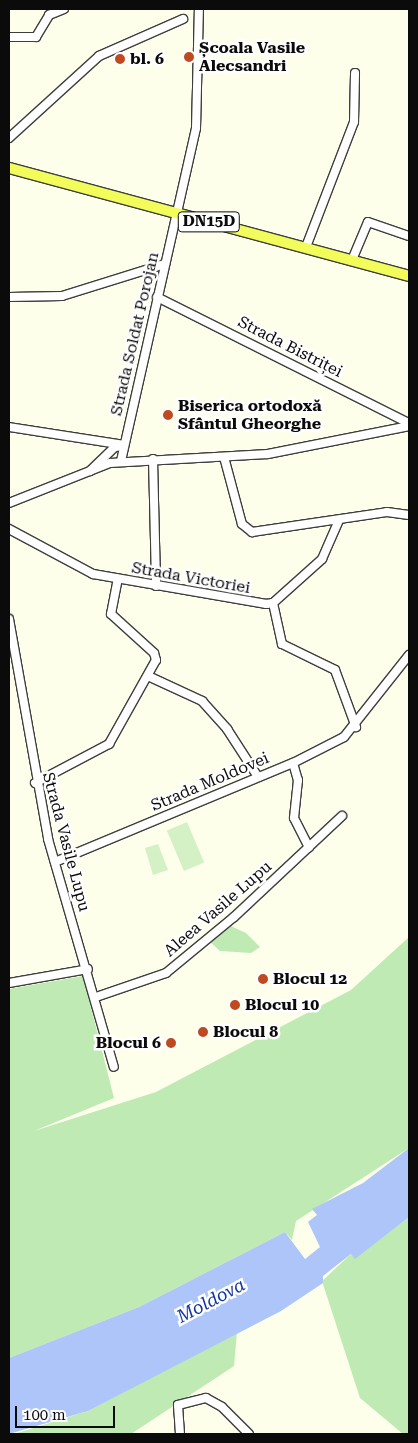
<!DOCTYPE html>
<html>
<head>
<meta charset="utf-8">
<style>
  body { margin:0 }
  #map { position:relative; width:418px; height:1443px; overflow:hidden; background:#fdffea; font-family:"Roboto Serif",serif }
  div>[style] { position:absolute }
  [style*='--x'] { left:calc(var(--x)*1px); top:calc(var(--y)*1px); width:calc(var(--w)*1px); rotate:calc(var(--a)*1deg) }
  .green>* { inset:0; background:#bfeab3 }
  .pitch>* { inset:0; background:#d4f1c5; transform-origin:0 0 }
  .water>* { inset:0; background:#adc5f8 }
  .roads { filter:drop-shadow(1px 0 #3e3e3e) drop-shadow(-1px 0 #3e3e3e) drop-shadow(0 1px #3e3e3e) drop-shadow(0 -1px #3e3e3e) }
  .minor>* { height:8px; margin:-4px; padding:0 4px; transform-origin:4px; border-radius:4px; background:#fff }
  .major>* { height:10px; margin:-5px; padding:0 5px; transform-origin:5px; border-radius:5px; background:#f2fd5c }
  .dots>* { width:14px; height:14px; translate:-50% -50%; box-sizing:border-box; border:2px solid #fff; border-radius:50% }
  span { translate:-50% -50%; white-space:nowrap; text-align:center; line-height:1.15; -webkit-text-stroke:5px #fff; paint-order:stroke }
  .shield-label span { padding:1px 4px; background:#fff; border:1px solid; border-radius:4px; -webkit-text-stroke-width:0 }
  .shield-label { font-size:15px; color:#0b0b0b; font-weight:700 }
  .poi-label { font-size:16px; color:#0b0b0b; font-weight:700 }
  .left { translate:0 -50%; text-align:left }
  .right { translate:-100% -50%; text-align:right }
  .street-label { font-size:16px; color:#0b0b0b }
  .water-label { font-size:18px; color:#1236a0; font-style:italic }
  .frame { position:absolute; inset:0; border:10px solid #0b0b0b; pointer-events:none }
  .scale { position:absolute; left:15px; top:1406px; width:100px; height:22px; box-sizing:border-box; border:2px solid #0b0b0b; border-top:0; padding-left:6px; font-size:15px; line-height:18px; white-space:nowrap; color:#0b0b0b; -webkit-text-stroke:4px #fff; paint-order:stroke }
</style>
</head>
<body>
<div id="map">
  <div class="green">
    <i style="clip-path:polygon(231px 926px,246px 933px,260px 947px,251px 953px,220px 951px,208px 940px)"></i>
    <i style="clip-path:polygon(409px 937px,409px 1148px,296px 1221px,292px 1240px,285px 1232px,139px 1307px,9px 1358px,9px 989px,83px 976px,114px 1098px,34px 1131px,156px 1092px,351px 990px)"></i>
    <i style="clip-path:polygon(409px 1217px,409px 1434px,403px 1434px,360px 1398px,322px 1281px,351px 1254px,355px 1258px)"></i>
    <i style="clip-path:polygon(237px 1332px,234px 1366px,131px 1434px,14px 1434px,88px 1411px)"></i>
  </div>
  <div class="pitch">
    <i style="left:187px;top:822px;width:44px;height:22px;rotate:67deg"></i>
    <i style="clip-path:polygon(158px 844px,168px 870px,153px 875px,145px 848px)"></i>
  </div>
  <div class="water">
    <i style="clip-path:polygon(409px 1148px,409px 1217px,355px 1259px,351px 1254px,323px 1276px,323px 1283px,281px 1311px,88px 1411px,9px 1434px,9px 1358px,139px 1307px,285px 1232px,305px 1259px,320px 1247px,308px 1222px,317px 1215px,312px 1209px,363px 1183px)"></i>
  </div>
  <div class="roads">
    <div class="minor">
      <i style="--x:9;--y:37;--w:27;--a:0"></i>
      <i style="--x:36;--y:37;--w:26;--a:-59"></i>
      <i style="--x:49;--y:15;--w:16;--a:-22"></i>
      <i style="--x:9;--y:138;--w:122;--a:-42.3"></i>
      <i style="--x:99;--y:56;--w:92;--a:-23.8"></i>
      <i style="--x:306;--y:247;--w:134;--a:-69"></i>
      <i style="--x:354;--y:122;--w:49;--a:-88.8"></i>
      <i style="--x:352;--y:260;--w:41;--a:-67.2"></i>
      <i style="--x:368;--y:222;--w:43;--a:18.9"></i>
      <i style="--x:9;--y:297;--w:53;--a:-1.1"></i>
      <i style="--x:62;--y:296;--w:108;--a:-17.3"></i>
      <i style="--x:157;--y:297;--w:282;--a:26.6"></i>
      <i style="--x:9;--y:427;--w:116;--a:8.9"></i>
      <i style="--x:224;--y:457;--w:69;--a:75"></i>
      <i style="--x:242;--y:524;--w:13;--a:39"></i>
      <i style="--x:252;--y:532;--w:136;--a:-8.4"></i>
      <i style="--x:387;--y:512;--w:22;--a:8"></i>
      <i style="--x:153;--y:459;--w:127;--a:88.6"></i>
      <i style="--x:121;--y:461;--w:341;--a:-77.3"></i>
      <i style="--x:196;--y:128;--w:119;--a:-88.6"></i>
      <i style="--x:90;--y:471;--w:35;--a:-44"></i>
      <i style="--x:115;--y:447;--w:8;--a:-7"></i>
      <i style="--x:9;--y:503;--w:109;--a:-21.6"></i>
      <i style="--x:110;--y:463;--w:158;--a:-3.3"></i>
      <i style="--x:268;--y:454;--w:144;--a:-11.2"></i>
      <i style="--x:9;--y:529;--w:95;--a:28.2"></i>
      <i style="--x:93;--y:574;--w:176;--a:9.8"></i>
      <i style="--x:266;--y:604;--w:7;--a:-8"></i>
      <i style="--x:273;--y:603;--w:66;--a:-41.9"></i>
      <i style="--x:322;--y:559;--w:43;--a:-66.4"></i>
      <i style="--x:273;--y:603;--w:42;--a:77.6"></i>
      <i style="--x:282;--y:644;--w:59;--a:26.1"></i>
      <i style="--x:335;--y:670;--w:61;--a:69.8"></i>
      <i style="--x:9;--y:619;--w:223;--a:79.9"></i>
      <i style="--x:48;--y:839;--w:237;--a:73.9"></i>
      <i style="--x:148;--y:676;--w:60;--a:24.8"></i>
      <i style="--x:202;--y:701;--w:38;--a:48"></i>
      <i style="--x:227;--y:729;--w:57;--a:57.1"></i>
      <i style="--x:293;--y:763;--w:18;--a:74"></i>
      <i style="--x:298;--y:780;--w:38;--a:96"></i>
      <i style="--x:294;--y:818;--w:33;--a:63"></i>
      <i style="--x:35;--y:783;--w:84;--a:-27.8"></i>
      <i style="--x:109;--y:744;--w:96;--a:-60.8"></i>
      <i style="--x:156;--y:660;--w:7;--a:-106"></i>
      <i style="--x:154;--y:653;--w:58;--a:-137.8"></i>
      <i style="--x:111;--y:614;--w:36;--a:-79"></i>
      <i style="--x:55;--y:862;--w:258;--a:-22.6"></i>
      <i style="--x:293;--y:763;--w:57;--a:-27"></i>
      <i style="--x:344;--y:737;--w:105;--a:-51.6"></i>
      <i style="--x:9;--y:983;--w:80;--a:-10"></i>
      <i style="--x:96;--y:997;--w:74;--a:-18.9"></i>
      <i style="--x:166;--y:973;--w:88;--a:-39.5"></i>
      <i style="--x:234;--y:917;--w:148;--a:-43.1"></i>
      <i style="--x:180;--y:1434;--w:29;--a:-94"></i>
      <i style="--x:178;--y:1405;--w:29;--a:-14"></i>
      <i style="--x:206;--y:1398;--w:18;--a:29"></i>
      <i style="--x:222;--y:1407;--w:38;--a:45"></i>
    </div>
    <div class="major">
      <i style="--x:9;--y:168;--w:414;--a:15.1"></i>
    </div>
  </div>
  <div class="dots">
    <i style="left:189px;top:57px;background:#bf4920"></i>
    <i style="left:120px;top:59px;background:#bf4920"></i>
    <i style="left:168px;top:415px;background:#bf4920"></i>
    <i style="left:263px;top:979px;background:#bf4920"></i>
    <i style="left:235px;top:1005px;background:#bf4920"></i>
    <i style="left:203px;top:1032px;background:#bf4920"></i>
    <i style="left:171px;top:1043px;background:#bf4920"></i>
  </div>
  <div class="shield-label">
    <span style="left:209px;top:222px">DN15D</span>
  </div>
  <div class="poi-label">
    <span class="left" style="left:199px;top:57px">Școala Vasile<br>Alecsandri</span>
    <span class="left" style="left:130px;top:59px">bl. 6</span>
    <span class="left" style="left:178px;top:415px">Biserica ortodoxă<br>Sfântul Gheorghe</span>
    <span class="left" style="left:273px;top:979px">Blocul 12</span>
    <span class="left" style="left:245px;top:1005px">Blocul 10</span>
    <span class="left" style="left:213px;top:1032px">Blocul 8</span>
    <span class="right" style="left:161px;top:1043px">Blocul 6</span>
  </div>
  <div class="street-label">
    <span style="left:135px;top:334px;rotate:-77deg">Strada Soldat Porojan</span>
    <span style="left:290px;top:347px;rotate:27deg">Strada Bistriței</span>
    <span style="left:191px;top:578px;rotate:10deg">Strada Victoriei</span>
    <span style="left:210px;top:782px;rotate:-23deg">Strada Moldovei</span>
    <span style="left:66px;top:842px;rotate:75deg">Strada Vasile Lupu</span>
    <span style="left:218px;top:909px;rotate:-41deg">Aleea Vasile Lupu</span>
  </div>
  <div class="water-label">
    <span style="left:211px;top:1301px;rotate:-28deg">Moldova</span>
  </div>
  <div class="frame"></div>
  <div class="scale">100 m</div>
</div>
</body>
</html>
